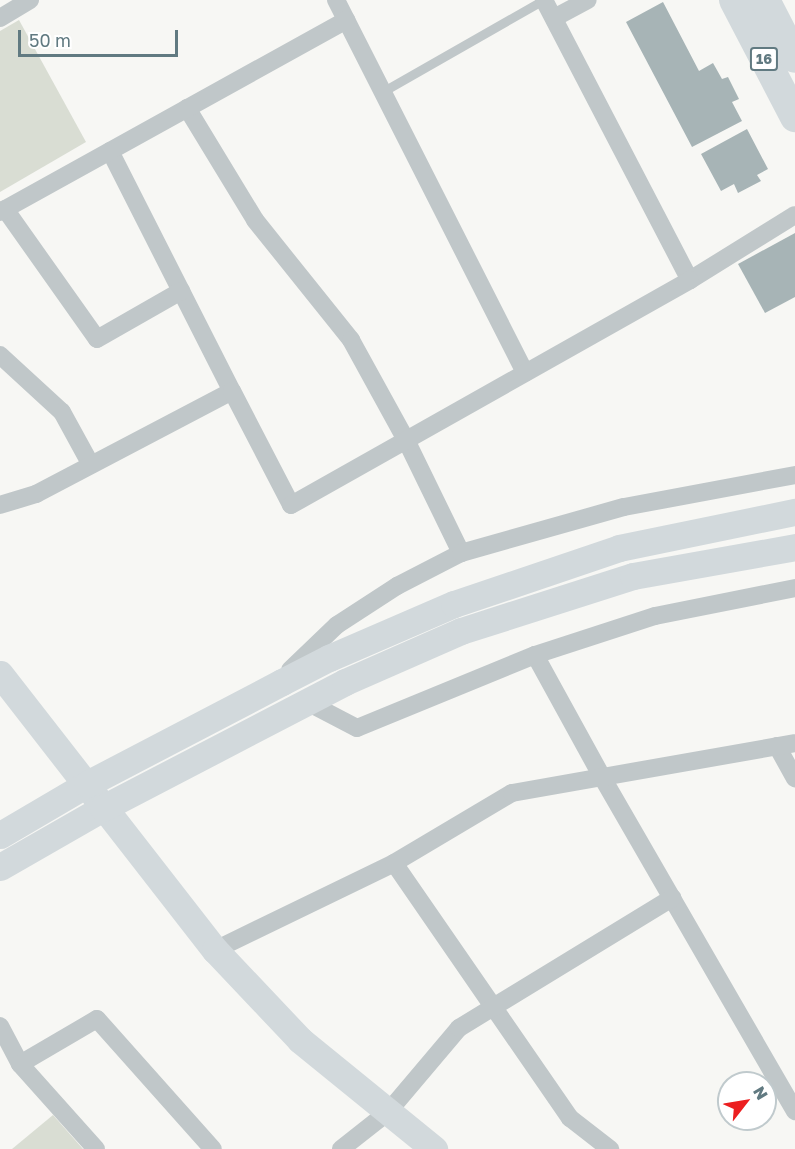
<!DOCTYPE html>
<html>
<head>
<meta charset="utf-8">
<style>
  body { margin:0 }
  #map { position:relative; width:795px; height:1149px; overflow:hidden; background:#f7f7f4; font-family:"Golos Text",sans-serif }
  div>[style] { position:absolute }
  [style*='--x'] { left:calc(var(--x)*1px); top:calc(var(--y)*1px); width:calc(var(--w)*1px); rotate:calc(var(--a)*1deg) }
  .green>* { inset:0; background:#d9ddd3 }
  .building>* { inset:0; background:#a7b4b6 }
  .lane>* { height:9px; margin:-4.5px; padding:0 4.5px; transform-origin:4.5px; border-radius:4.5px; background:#c0c7c9 }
  .street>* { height:18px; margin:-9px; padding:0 9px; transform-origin:9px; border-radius:9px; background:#c0c7c9 }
  .secondary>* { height:27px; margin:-13.5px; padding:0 13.5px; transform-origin:13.5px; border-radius:13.5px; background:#d2d9dc }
  .primary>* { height:30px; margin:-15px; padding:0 15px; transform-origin:15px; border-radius:15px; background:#d2d9dc }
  span { translate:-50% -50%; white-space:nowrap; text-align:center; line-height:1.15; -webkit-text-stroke:6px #fff; paint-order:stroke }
  .shield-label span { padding:2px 4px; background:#fff; border:2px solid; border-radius:4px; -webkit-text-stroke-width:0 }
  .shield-label { font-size:14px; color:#617a81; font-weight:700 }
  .north { position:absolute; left:717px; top:1071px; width:60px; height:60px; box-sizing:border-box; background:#fff; border:2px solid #c0cacd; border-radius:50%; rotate:59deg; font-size:16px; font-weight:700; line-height:24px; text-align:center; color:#617a81 }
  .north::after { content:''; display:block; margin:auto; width:21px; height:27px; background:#ec1f20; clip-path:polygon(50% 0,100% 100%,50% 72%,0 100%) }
  .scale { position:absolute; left:18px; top:30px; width:160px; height:27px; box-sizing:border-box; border:3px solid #617a81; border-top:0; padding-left:8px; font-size:18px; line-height:21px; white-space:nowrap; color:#617a81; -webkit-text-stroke:4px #fff; paint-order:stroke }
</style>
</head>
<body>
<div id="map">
  <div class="green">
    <i style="clip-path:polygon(19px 20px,86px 142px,0 192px,0 31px)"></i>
    <i style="clip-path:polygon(53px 1115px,83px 1149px,12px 1149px)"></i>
  </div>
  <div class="building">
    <i style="clip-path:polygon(663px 2px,699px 71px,713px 63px,722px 79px,728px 77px,739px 99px,732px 102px,742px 121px,692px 147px,626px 22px)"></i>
    <i style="clip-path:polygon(747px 129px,768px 169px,757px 175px,761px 181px,738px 193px,734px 184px,721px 191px,701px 154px)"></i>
    <i style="clip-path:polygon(795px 233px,795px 297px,765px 313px,738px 264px)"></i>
  </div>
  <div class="lane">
    <i style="--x:382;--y:92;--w:185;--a:-29.7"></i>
  </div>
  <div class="street">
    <i style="--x:336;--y:0;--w:418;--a:63.1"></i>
    <i style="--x:544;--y:0;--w:316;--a:62.5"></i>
    <i style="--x:690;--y:280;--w:123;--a:-31.8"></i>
    <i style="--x:0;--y:18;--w:35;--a:-31"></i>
    <i style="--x:554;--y:18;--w:38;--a:-28"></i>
    <i style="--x:187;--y:108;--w:131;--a:58.7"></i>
    <i style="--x:255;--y:220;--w:154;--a:51.3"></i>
    <i style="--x:351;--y:340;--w:114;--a:61.2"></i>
    <i style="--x:406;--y:440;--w:126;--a:64"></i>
    <i style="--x:110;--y:151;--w:269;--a:63.1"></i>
    <i style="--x:5;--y:209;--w:159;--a:54.7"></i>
    <i style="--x:97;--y:339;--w:97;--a:-29.7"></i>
    <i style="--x:0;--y:212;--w:396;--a:-29"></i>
    <i style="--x:0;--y:355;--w:84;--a:42.6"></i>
    <i style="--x:62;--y:412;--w:60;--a:61.3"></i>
    <i style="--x:0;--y:505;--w:38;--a:-17"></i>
    <i style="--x:36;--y:494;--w:221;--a:-27.7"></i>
    <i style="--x:232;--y:391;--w:128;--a:62.6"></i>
    <i style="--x:291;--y:505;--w:458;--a:-29.4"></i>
    <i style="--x:535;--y:655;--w:139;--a:61.2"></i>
    <i style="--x:602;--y:777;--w:386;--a:60"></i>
    <i style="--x:290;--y:670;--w:65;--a:-43.8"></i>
    <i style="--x:337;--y:625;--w:72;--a:-33"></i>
    <i style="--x:397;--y:586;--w:72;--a:-27.3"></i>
    <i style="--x:461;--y:553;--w:169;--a:-15.8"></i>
    <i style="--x:624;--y:507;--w:174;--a:-10.6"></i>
    <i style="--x:309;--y:703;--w:54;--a:27.5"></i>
    <i style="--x:357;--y:728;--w:192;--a:-22.3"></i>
    <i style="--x:535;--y:655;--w:126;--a:-18"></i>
    <i style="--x:655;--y:616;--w:143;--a:-11.3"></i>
    <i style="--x:777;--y:746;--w:37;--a:61"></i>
    <i style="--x:394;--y:863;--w:310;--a:55.4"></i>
    <i style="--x:570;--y:1118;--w:51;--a:37.8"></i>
    <i style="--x:215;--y:950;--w:199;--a:-25.9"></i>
    <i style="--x:394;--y:863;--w:137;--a:-30.7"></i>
    <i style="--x:512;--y:793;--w:287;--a:-10"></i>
    <i style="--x:0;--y:1026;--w:43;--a:62.2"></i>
    <i style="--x:20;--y:1064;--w:114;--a:48.2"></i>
    <i style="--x:20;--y:1064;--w:89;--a:-30.3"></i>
    <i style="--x:97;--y:1019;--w:174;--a:48.3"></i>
    <i style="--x:341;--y:1149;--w:60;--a:-38.2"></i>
    <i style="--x:388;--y:1112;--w:110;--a:-49.8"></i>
    <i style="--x:459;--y:1028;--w:250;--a:-31.4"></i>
  </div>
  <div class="secondary">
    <i style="--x:0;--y:674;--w:350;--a:52.1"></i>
    <i style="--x:215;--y:950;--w:124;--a:46.6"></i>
    <i style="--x:300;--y:1040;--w:173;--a:39.1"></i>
    <i style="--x:0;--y:835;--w:101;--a:-30.4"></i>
    <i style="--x:87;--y:784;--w:220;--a:-27.6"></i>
    <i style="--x:282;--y:682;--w:53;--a:-27.1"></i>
    <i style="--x:329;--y:658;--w:136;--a:-23.4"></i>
    <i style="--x:454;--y:604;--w:174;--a:-18.7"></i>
    <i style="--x:619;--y:548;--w:180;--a:-11.6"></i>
    <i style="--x:0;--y:867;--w:119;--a:-29.8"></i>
    <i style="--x:103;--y:808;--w:273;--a:-27.5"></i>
    <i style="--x:345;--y:682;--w:127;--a:-23.7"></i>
    <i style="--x:461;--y:631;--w:181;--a:-17.7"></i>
    <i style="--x:633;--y:576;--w:165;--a:-10.1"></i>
  </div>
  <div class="primary">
    <i style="--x:734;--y:0;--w:132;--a:62.5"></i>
    <i style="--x:765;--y:0;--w:65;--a:62.7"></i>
  </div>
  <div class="shield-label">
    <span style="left:764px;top:59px">16</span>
  </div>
  <div class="north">N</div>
  <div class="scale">50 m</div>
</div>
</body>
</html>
